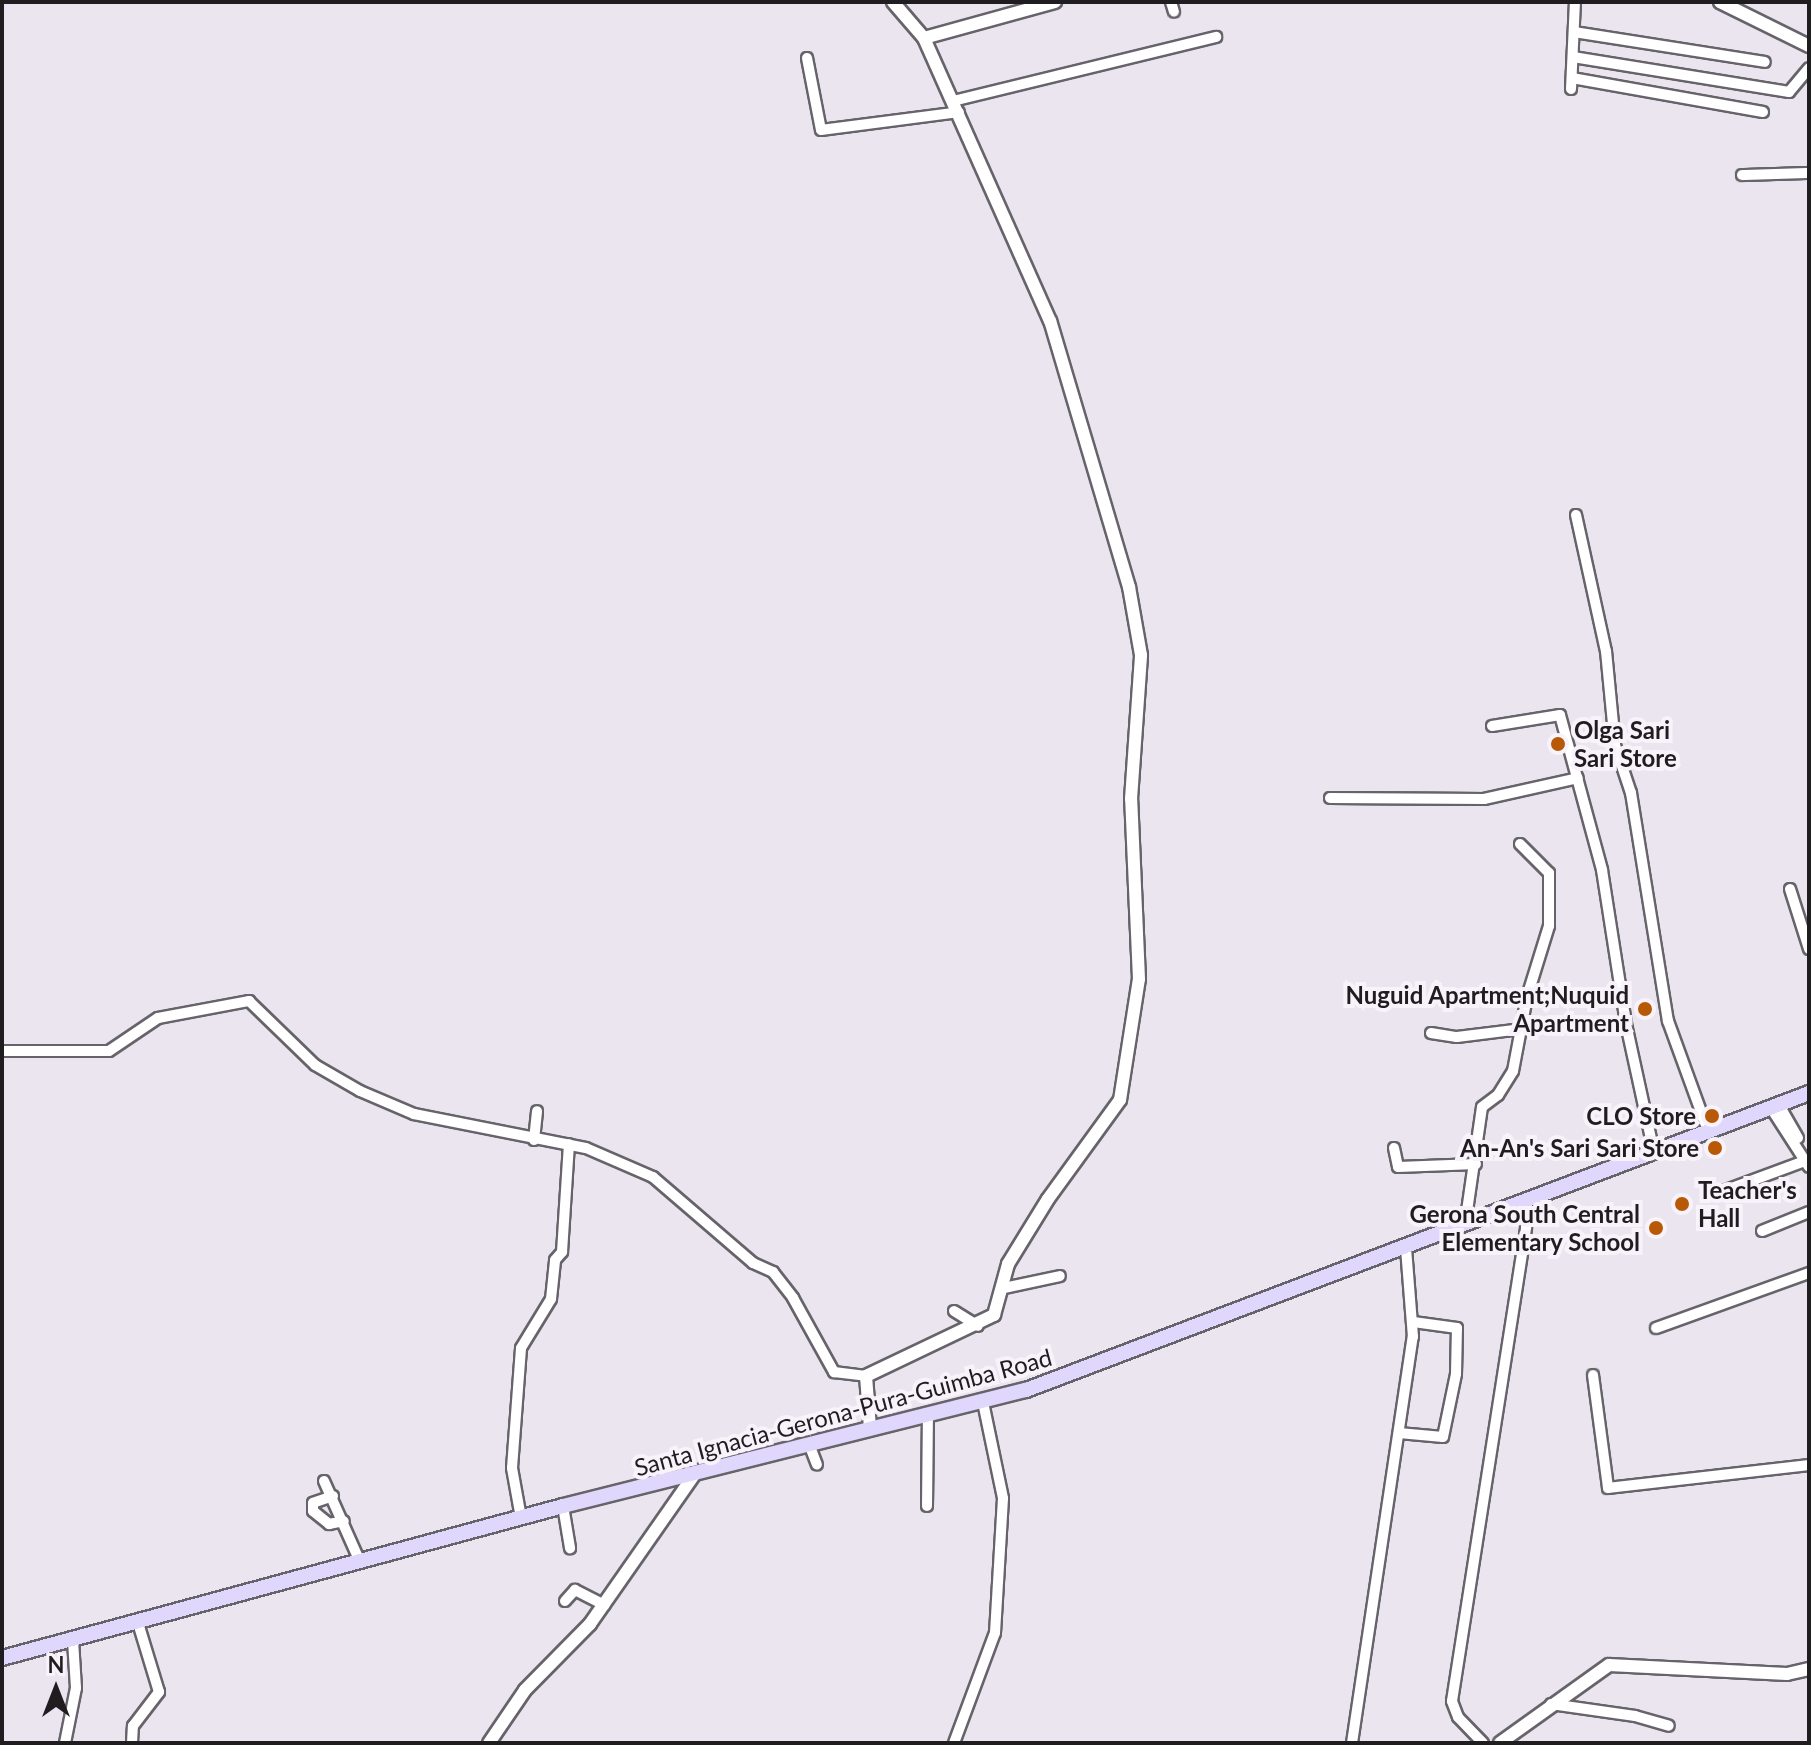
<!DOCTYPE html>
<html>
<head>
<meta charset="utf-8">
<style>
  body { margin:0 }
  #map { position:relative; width:1811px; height:1745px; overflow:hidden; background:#eae5ee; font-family:Lato,sans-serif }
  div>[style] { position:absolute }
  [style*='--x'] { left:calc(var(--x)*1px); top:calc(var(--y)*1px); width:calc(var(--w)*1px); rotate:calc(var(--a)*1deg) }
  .roads { filter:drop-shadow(2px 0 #67636a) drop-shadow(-2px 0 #67636a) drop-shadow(0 2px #67636a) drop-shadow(0 -2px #67636a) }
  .minor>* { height:10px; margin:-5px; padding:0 5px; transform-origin:5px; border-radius:5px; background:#fff }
  .tertiary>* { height:12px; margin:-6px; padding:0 6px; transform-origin:6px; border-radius:6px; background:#fff }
  .secondary>* { height:14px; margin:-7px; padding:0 7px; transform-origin:7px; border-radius:7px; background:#e0d7fd }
  .dots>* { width:22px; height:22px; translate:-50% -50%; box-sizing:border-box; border:4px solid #f8f2fb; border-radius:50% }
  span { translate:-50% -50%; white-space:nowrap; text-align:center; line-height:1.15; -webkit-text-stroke:8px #f8f2fb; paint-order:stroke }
  .poi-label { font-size:24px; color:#1f1d20; font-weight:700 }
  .left { translate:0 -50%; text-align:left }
  .right { translate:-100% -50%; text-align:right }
  .street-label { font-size:24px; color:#1f1d20 }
  .frame { position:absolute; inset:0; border:4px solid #1f1d20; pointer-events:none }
  .north { position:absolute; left:16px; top:1649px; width:80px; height:80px; -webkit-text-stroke:6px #f8f2fb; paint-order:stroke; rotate:0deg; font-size:22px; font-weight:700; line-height:32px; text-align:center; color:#1f1d20 }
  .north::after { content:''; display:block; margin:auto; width:28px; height:36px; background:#1f1d20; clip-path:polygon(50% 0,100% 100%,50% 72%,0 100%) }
</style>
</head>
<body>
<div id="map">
  <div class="roads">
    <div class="minor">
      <i style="--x:1171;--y:2;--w:10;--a:73"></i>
      <i style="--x:1574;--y:32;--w:193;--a:8.9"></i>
      <i style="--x:1573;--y:57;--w:219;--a:9.2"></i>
      <i style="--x:1789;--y:92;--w:31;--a:-50"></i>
      <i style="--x:807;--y:58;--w:73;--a:79"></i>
      <i style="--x:821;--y:130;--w:139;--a:-7.4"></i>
      <i style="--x:1572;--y:78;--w:194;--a:10.1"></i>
      <i style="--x:1571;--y:89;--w:87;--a:-87.4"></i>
      <i style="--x:953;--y:101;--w:271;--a:-13.7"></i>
      <i style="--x:1742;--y:175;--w:67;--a:-1.7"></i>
      <i style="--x:1576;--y:515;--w:139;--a:77.6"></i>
      <i style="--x:1606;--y:651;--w:94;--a:84.5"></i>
      <i style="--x:1615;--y:745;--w:51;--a:71.6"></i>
      <i style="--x:1631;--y:793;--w:231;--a:80.8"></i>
      <i style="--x:1668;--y:1021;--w:117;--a:70"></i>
      <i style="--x:1492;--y:726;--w:69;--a:-9.2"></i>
      <i style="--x:1560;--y:715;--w:161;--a:74.8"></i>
      <i style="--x:1602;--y:870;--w:156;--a:81.1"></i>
      <i style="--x:1626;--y:1024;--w:131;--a:77.7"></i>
      <i style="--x:1330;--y:798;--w:154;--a:0.4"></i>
      <i style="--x:1484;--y:799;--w:96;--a:-12.6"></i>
      <i style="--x:1790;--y:889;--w:63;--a:72.4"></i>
      <i style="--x:1431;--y:1033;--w:26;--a:9"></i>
      <i style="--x:1457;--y:1037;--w:64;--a:-7.1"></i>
      <i style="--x:2;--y:1051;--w:107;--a:0"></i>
      <i style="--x:109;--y:1051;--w:59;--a:-34"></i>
      <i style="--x:158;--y:1018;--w:93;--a:-10.6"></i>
      <i style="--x:249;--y:1001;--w:92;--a:44.1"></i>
      <i style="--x:315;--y:1065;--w:52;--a:30"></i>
      <i style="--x:360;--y:1091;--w:59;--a:23.1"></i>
      <i style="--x:414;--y:1114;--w:175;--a:11.2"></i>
      <i style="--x:586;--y:1148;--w:73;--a:23.4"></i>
      <i style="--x:653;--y:1177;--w:132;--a:40.7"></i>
      <i style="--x:753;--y:1263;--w:22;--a:24"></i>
      <i style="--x:773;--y:1272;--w:33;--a:52"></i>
      <i style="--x:793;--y:1298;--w:85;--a:61"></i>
      <i style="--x:834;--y:1372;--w:32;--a:7"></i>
      <i style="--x:1779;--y:1105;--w:38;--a:60"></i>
      <i style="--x:1771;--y:1108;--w:70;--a:57.2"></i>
      <i style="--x:534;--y:1140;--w:29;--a:-84"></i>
      <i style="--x:1394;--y:1148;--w:19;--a:78"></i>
      <i style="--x:1398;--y:1167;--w:78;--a:-2.2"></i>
      <i style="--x:1721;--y:1192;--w:90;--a:-20.3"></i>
      <i style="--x:1465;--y:1225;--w:119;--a:-81.8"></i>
      <i style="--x:1482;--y:1107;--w:20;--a:-37"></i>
      <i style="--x:1498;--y:1095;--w:28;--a:-58"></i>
      <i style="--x:1513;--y:1071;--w:75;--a:-79.3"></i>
      <i style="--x:1527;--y:997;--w:74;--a:-72.8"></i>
      <i style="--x:1549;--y:926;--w:53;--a:-90"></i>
      <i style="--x:1549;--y:873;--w:41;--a:-135"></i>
      <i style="--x:1762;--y:1231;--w:51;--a:-22"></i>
      <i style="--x:1004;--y:1288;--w:57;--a:-12.1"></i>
      <i style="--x:954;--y:1311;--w:28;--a:32"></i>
      <i style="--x:1656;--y:1328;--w:163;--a:-19.8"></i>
      <i style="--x:1593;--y:1375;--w:114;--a:82.4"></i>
      <i style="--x:1608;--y:1488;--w:202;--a:-6.5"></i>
      <i style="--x:1399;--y:1433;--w:44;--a:5.2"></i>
      <i style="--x:1443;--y:1437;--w:64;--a:-78.3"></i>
      <i style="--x:1456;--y:1374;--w:46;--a:-88.8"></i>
      <i style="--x:1457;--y:1328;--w:44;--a:-172.2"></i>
      <i style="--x:809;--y:1444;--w:22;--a:69"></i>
      <i style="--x:324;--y:1481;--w:89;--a:66"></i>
      <i style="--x:333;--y:1496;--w:21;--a:161"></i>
      <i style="--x:313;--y:1503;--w:8;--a:90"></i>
      <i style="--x:313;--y:1511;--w:21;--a:39"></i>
      <i style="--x:329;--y:1524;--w:15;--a:-11"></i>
      <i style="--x:563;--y:1506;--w:43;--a:80.5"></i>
      <i style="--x:927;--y:1506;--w:91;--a:-89.4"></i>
      <i style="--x:521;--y:1518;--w:51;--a:-100.2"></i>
      <i style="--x:512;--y:1468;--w:120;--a:-85.7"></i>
      <i style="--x:521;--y:1348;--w:57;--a:-58.5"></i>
      <i style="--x:551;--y:1299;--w:39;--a:-84"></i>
      <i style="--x:555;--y:1260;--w:11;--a:-49"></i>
      <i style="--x:562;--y:1252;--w:108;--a:-86.3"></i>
      <i style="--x:565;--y:1601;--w:15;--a:-48"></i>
      <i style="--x:575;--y:1590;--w:33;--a:27"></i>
      <i style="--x:1551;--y:1704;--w:85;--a:8.1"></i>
      <i style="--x:1635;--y:1716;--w:35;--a:16"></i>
      <i style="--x:65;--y:1743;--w:56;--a:-78.7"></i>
      <i style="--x:76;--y:1688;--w:48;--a:-93.6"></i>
      <i style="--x:132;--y:1743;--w:17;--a:-87"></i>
      <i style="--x:133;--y:1726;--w:43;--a:-52.6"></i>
      <i style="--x:159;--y:1692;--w:72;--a:-106.9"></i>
      <i style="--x:954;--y:1743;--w:117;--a:-69.6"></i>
      <i style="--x:995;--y:1633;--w:135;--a:-86.6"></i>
      <i style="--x:1003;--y:1498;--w:98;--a:-101.8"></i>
      <i style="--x:1352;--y:1743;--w:411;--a:-81.5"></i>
      <i style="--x:1413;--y:1337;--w:88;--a:-94.5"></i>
      <i style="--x:1483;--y:1743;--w:36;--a:-134"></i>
      <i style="--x:1458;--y:1717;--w:17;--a:-111"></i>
      <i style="--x:1452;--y:1701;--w:480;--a:-81.1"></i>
      <i style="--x:1526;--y:1227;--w:24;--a:-92"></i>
    </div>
    <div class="tertiary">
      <i style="--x:893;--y:2;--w:48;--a:49.3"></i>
      <i style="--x:924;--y:38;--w:136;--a:-15.4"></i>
      <i style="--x:1720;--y:2;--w:99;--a:26.3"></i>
      <i style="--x:870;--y:1428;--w:52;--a:-94.4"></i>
      <i style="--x:866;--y:1376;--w:142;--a:-25.5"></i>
      <i style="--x:994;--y:1315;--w:53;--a:-74.6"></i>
      <i style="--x:1008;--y:1264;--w:76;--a:-58.4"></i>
      <i style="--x:1048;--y:1199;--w:122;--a:-54"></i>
      <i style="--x:1120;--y:1100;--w:122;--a:-81.1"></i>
      <i style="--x:1139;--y:979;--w:180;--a:-92.5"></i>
      <i style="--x:1131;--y:799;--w:144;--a:-86"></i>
      <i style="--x:1141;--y:655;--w:69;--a:-100"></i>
      <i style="--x:1129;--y:587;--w:277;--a:-106.5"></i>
      <i style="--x:1050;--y:321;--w:310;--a:-114"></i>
      <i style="--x:489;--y:1743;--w:64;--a:-55.8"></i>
      <i style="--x:525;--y:1690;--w:93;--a:-45.4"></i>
      <i style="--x:590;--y:1624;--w:182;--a:-55.1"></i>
      <i style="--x:1500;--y:1743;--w:134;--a:-35.6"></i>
      <i style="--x:1609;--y:1665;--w:178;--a:2.9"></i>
      <i style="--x:1787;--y:1674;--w:23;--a:-13"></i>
    </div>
    <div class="secondary">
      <i style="--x:2;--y:1658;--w:581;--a:-15.16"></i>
      <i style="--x:563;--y:1506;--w:477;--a:-14.1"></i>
      <i style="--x:1026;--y:1390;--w:837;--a:-20.77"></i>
    </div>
  </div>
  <div class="dots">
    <i style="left:1558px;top:744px;background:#b75906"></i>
    <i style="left:1645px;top:1009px;background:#b75906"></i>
    <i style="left:1712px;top:1116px;background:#b75906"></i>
    <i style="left:1715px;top:1148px;background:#b75906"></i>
    <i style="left:1682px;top:1204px;background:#b75906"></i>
    <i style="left:1656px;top:1228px;background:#b75906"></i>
  </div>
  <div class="poi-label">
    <span class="left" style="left:1574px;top:744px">Olga Sari<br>Sari Store</span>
    <span class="right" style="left:1629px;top:1009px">Nuguid Apartment;Nuquid<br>Apartment</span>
    <span class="right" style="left:1696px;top:1116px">CLO Store</span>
    <span class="right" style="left:1699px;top:1148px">An-An's Sari Sari Store</span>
    <span class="left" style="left:1698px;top:1204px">Teacher's<br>Hall</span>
    <span class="right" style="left:1640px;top:1228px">Gerona South Central<br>Elementary School</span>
  </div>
  <div class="street-label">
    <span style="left:843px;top:1412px;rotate:-15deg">Santa Ignacia-Gerona-Pura-Guimba Road</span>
  </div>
  <div class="frame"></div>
  <div class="north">N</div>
</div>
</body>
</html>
